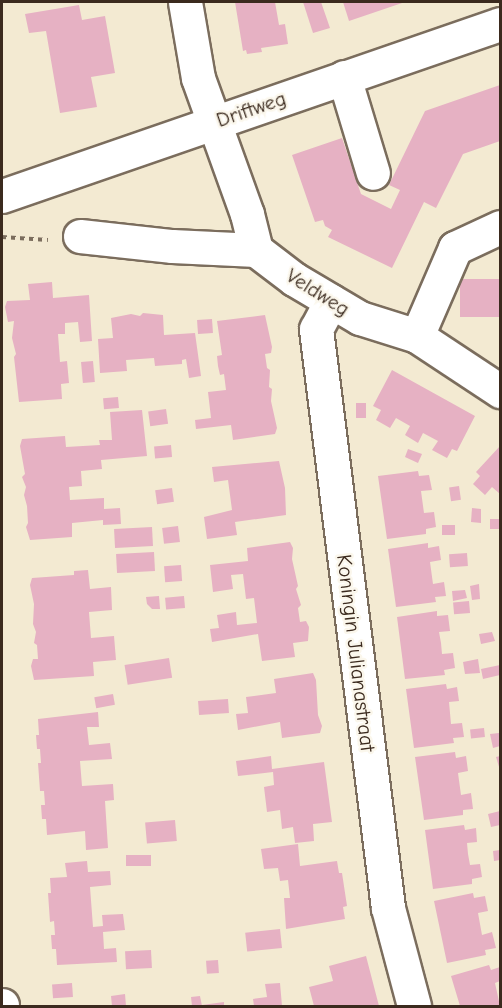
<!DOCTYPE html>
<html>
<head>
<meta charset="utf-8">
<style>
  body { margin:0 }
  #map { position:relative; width:502px; height:1008px; overflow:hidden; background:#f3ead2; font-family:"Comic Neue",sans-serif }
  div>[style] { position:absolute }
  [style*='--x'] { left:calc(var(--x)*1px); top:calc(var(--y)*1px); width:calc(var(--w)*1px); rotate:calc(var(--a)*1deg) }
  .building>* { inset:0; background:#e6b1c3; transform-origin:0 0 }
  .path>* { height:4px; margin-top:-2px; transform-origin:0; background:repeating-linear-gradient(90deg,#7b6d5d 0 4.5px,transparent 0 9px) }
  .roads { filter:drop-shadow(2px 0 #7b6d5d) drop-shadow(-2px 0 #7b6d5d) drop-shadow(0 2px #7b6d5d) drop-shadow(0 -2px #7b6d5d) }
  .street>* { height:33px; margin:-16.5px; padding:0 16.5px; transform-origin:16.5px; border-radius:16.5px; background:#fff }
  span { translate:-50% -50%; white-space:nowrap; text-align:center; line-height:1.15; -webkit-text-stroke:5px #fbf7ec; paint-order:stroke }
  .street-label { font-size:21px; color:#3b2a1e }
  .frame { position:absolute; inset:0; border:3px solid #3b2a1e; pointer-events:none }
</style>
</head>
<body>
<div id="map">
  <div class="building">
    <i style="clip-path:polygon(235px 2px,275px 2px,279px 25px,285px 24px,288px 44px,261px 48px,262px 52px,247px 54px,246px 50px,243px 51px)"></i>
    <i style="clip-path:polygon(303px 2px,321px 2px,330px 28px,313px 33px)"></i>
    <i style="clip-path:polygon(343px 2px,405px 2px,349px 21px)"></i>
    <i style="clip-path:polygon(79px 5px,82px 20px,105px 16px,115px 73px,91px 77px,97px 107px,60px 113px,46px 31px,29px 33px,25px 14px)"></i>
    <i style="clip-path:polygon(500px 85px,500px 141px,463px 154px,436px 208px,424px 202px,392px 268px,328px 237px,332px 230px,325px 226px,323px 220px,315px 222px,292px 155px,342px 138px,361px 194px,391px 209px,400px 190px,389px 185px,425px 111px)"></i>
    <i style="left:460px;top:279px;width:40px;height:38px"></i>
    <i style="clip-path:polygon(52px 282px,53px 298px,89px 295px,92px 341px,80px 342px,78px 322px,65px 323px,65px 334px,58px 334px,60px 362px,67px 361px,69px 383px,61px 384px,62px 399px,19px 402px,14px 357px,16px 354px,12px 338px,14px 321px,8px 322px,5px 307px,7px 301px,30px 300px,28px 284px)"></i>
    <i style="clip-path:polygon(143px 313px,163px 315px,164px 335px,195px 333px,201px 376px,189px 378px,186px 359px,182px 360px,182px 364px,155px 366px,154px 358px,126px 360px,127px 371px,100px 373px,98px 339px,113px 338px,111px 318px,131px 314px,140px 316px)"></i>
    <i style="clip-path:polygon(265px 315px,272px 347px,271px 353px,265px 354px,267px 368px,270px 370px,269px 387px,272px 389px,271px 401px,277px 428px,275px 434px,233px 440px,231px 425px,196px 429px,195px 420px,211px 418px,208px 392px,226px 390px,224px 374px,220px 375px,218px 366px,217px 356px,222px 355px,217px 321px)"></i>
    <i style="left:212px;top:319px;width:14px;height:15px;rotate:86deg"></i>
    <i style="left:93px;top:361px;width:21px;height:12px;rotate:85deg"></i>
    <i style="clip-path:polygon(392px 370px,475px 416px,457px 451px,452px 449px,447px 458px,432px 450px,438px 441px,423px 433px,418px 443px,405px 435px,410px 426px,396px 418px,390px 428px,376px 420px,381px 410px,373px 406px)"></i>
    <i style="left:118px;top:397px;width:11px;height:15px;rotate:85deg"></i>
    <i style="left:356px;top:403px;width:10px;height:15px"></i>
    <i style="left:166px;top:409px;width:15px;height:18px;rotate:82deg"></i>
    <i style="clip-path:polygon(142px 410px,147px 456px,101px 460px,102px 469px,81px 471px,82px 486px,69px 487px,70px 500px,104px 498px,104px 509px,120px 508px,121px 524px,103px 525px,103px 520px,72px 523px,72px 537px,30px 540px,26px 527px,28px 523px,27px 506px,24px 495px,26px 487px,22px 477px,25px 474px,20px 446px,22px 439px,65px 436px,66px 447px,100px 445px,99px 440px,112px 440px,110px 412px)"></i>
    <i style="left:171px;top:445px;width:12px;height:17px;rotate:85deg"></i>
    <i style="clip-path:polygon(500px 446px,500px 494px,492px 487px,485px 495px,473px 484px,480px 476px,476px 472px)"></i>
    <i style="clip-path:polygon(408px 449px,422px 454px,418px 463px,405px 457px)"></i>
    <i style="clip-path:polygon(279px 461px,285px 488px,286px 515px,235px 522px,237px 535px,207px 539px,204px 517px,232px 510px,228px 480px,214px 482px,212px 467px)"></i>
    <i style="clip-path:polygon(418px 471px,419px 476px,429px 475px,432px 490px,421px 491px,424px 513px,434px 512px,436px 527px,426px 529px,426px 534px,387px 539px,378px 476px)"></i>
    <i style="left:459px;top:486px;width:14px;height:10px;rotate:82deg"></i>
    <i style="left:172px;top:488px;width:14px;height:17px;rotate:82deg"></i>
    <i style="clip-path:polygon(472px 508px,481px 509px,481px 523px,471px 522px)"></i>
    <i style="left:490px;top:519px;width:10px;height:10px"></i>
    <i style="left:455px;top:525px;width:10px;height:13px;rotate:90deg"></i>
    <i style="left:178px;top:526px;width:16px;height:16px;rotate:83deg"></i>
    <i style="left:152px;top:527px;width:19px;height:38px;rotate:87deg"></i>
    <i style="clip-path:polygon(290px 542px,293px 548px,292px 559px,298px 586px,296px 589px,301px 605px,298px 608px,300px 622px,306px 621px,309px 627px,308px 641px,293px 643px,295px 657px,262px 661px,258px 634px,212px 642px,210px 629px,219px 628px,217px 615px,236px 612px,237px 625px,257px 623px,254px 598px,246px 599px,243px 574px,231px 575px,233px 589px,213px 592px,210px 565px,248px 561px,247px 548px)"></i>
    <i style="clip-path:polygon(428px 543px,428px 548px,439px 546px,441px 560px,430px 562px,433px 584px,444px 582px,446px 596px,435px 597px,436px 602px,396px 607px,388px 549px)"></i>
    <i style="left:154px;top:552px;width:19px;height:38px;rotate:87deg"></i>
    <i style="left:467px;top:553px;width:13px;height:18px;rotate:86deg"></i>
    <i style="left:181px;top:565px;width:16px;height:17px;rotate:86deg"></i>
    <i style="clip-path:polygon(88px 570px,90px 589px,111px 587px,112px 610px,89px 612px,91px 638px,114px 636px,116px 660px,93px 662px,94px 676px,34px 680px,31px 666px,33px 659px,38px 659px,37px 645px,34px 643px,36px 632px,33px 624px,34px 604px,30px 585px,32px 578px,74px 575px,74px 571px)"></i>
    <i style="clip-path:polygon(479px 584px,480px 599px,472px 600px,470px 586px)"></i>
    <i style="clip-path:polygon(465px 590px,467px 598px,453px 601px,452px 591px)"></i>
    <i style="clip-path:polygon(159px 596px,160px 609px,152px 609px,147px 604px,146px 597px)"></i>
    <i style="left:184px;top:596px;width:12px;height:19px;rotate:85deg"></i>
    <i style="left:469px;top:601px;width:12px;height:16px;rotate:85deg"></i>
    <i style="clip-path:polygon(437px 611px,437px 616px,448px 615px,450px 631px,439px 632px,441px 643px,442px 654px,453px 653px,455px 668px,444px 670px,445px 675px,405px 679px,397px 617px)"></i>
    <i style="clip-path:polygon(492px 632px,495px 641px,481px 644px,479px 634px)"></i>
    <i style="left:169px;top:658px;width:20px;height:45px;rotate:81deg"></i>
    <i style="clip-path:polygon(478px 659px,480px 673px,465px 674px,463px 662px)"></i>
    <i style="clip-path:polygon(500px 665px,500px 675px,483px 679px,481px 669px)"></i>
    <i style="clip-path:polygon(313px 673px,316px 680px,318px 715px,322px 726px,320px 733px,282px 738px,280px 722px,238px 730px,236px 714px,248px 713px,246px 697px,276px 693px,274px 679px)"></i>
    <i style="clip-path:polygon(446px 684px,447px 689px,457px 687px,459px 701px,449px 702px,451px 724px,462px 723px,464px 737px,453px 738px,454px 743px,414px 748px,406px 689px)"></i>
    <i style="left:113px;top:694px;width:11px;height:19px;rotate:80deg"></i>
    <i style="left:228px;top:699px;width:14px;height:30px;rotate:86deg"></i>
    <i style="clip-path:polygon(98px 712px,99px 727px,87px 727px,89px 745px,110px 743px,112px 759px,80px 761px,82px 786px,113px 784px,114px 800px,105px 801px,108px 848px,86px 850px,85px 831px,47px 835px,46px 819px,42px 819px,41px 805px,45px 805px,44px 791px,40px 791px,38px 763px,41px 763px,40px 749px,37px 749px,36px 735px,39px 735px,38px 719px)"></i>
    <i style="left:484px;top:728px;width:9px;height:14px;rotate:84deg"></i>
    <i style="clip-path:polygon(499px 733px,500px 746px,493px 748px,490px 734px)"></i>
    <i style="clip-path:polygon(455px 752px,456px 758px,466px 756px,468px 771px,458px 773px,461px 795px,471px 793px,473px 809px,463px 810px,463px 815px,424px 820px,415px 757px)"></i>
    <i style="clip-path:polygon(271px 756px,272px 769px,324px 762px,332px 822px,313px 824px,314px 841px,295px 843px,293px 827px,282px 829px,280px 810px,267px 812px,264px 787px,274px 785px,273px 772px,238px 776px,236px 761px)"></i>
    <i style="clip-path:polygon(500px 756px,500px 770px,496px 757px)"></i>
    <i style="clip-path:polygon(500px 811px,500px 825px,491px 827px,488px 814px)"></i>
    <i style="left:175px;top:820px;width:21px;height:30px;rotate:85deg"></i>
    <i style="clip-path:polygon(464px 825px,465px 830px,476px 828px,477px 842px,467px 843px,468px 854px,470px 865px,480px 864px,482px 877px,472px 879px,472px 884px,433px 889px,425px 830px)"></i>
    <i style="clip-path:polygon(298px 844px,300px 866px,337px 861px,339px 873px,342px 873px,347px 906px,343px 907px,345px 919px,286px 929px,284px 898px,290px 898px,288px 880px,280px 881px,278px 868px,264px 869px,261px 849px)"></i>
    <i style="clip-path:polygon(500px 850px,500px 860px,494px 861px,493px 851px)"></i>
    <i style="left:151px;top:855px;width:11px;height:25px;rotate:90deg"></i>
    <i style="clip-path:polygon(87px 861px,88px 872px,110px 871px,111px 885px,90px 887px,93px 927px,103px 926px,102px 915px,123px 914px,125px 930px,103px 932px,104px 949px,116px 948px,117px 962px,57px 965px,56px 949px,52px 949px,51px 935px,55px 935px,54px 921px,50px 922px,48px 893px,51px 893px,50px 878px,67px 877px,65px 863px)"></i>
    <i style="clip-path:polygon(473px 893px,474px 898px,485px 896px,488px 911px,478px 913px,482px 935px,492px 932px,496px 948px,485px 950px,486px 955px,447px 963px,434px 901px)"></i>
    <i style="left:280px;top:929px;width:19px;height:35px;rotate:84deg"></i>
    <i style="left:151px;top:950px;width:18px;height:26px;rotate:87deg"></i>
    <i style="clip-path:polygon(366px 956px,379px 1006px,314px 1006px,309px 987px,333px 981px,329px 966px)"></i>
    <i style="left:218px;top:960px;width:13px;height:12px;rotate:86deg"></i>
    <i style="clip-path:polygon(489px 965px,491px 970px,500px 967px,500px 981px,495px 983px,500px 1006px,460px 1006px,451px 976px)"></i>
    <i style="left:72px;top:983px;width:14px;height:20px;rotate:86deg"></i>
    <i style="clip-path:polygon(280px 983px,282px 1006px,254px 1006px,253px 999px,267px 997px,265px 984px)"></i>
    <i style="clip-path:polygon(125px 994px,126px 1006px,112px 1006px,111px 996px)"></i>
    <i style="clip-path:polygon(200px 996px,202px 1006px,192px 1006px,191px 997px)"></i>
    <i style="clip-path:polygon(224px 1002px,224px 1006px,202px 1006px,202px 1005px)"></i>
  </div>
  <div class="path">
    <i style="--x:2;--y:237;--w:46;--a:3.7"></i>
  </div>
  <div class="roads">
    <div class="street">
      <i style="--x:185;--y:2;--w:77;--a:80.3"></i>
      <i style="--x:198;--y:78;--w:145;--a:70.2"></i>
      <i style="--x:247;--y:214;--w:37;--a:76"></i>
      <i style="--x:256;--y:250;--w:48;--a:37.3"></i>
      <i style="--x:294;--y:279;--w:77;--a:30.6"></i>
      <i style="--x:360;--y:318;--w:60;--a:17.5"></i>
      <i style="--x:417;--y:336;--w:100;--a:33.5"></i>
      <i style="--x:344;--y:77;--w:100;--a:73.2"></i>
      <i style="--x:2;--y:196;--w:527;--a:-19.05"></i>
      <i style="--x:80;--y:236;--w:93;--a:6.2"></i>
      <i style="--x:172;--y:246;--w:84;--a:2.7"></i>
      <i style="--x:331;--y:301;--w:32;--a:118"></i>
      <i style="--x:316;--y:329;--w:583;--a:82.91"></i>
      <i style="--x:388;--y:908;--w:101;--a:75.1"></i>
      <i style="--x:417;--y:336;--w:96;--a:-66.6"></i>
      <i style="--x:455;--y:248;--w:50;--a:-25"></i>
      <i style="--x:2;--y:1005;--w:1;--a:90"></i>
    </div>
  </div>
  <div class="street-label">
    <span style="left:251px;top:109px;rotate:-19deg">Driftweg</span>
    <span style="left:318px;top:292px;rotate:32deg">Veldweg</span>
    <span style="left:356px;top:653px;rotate:83deg">Koningin Julianastraat</span>
  </div>
  <div class="frame"></div>
</div>
</body>
</html>
